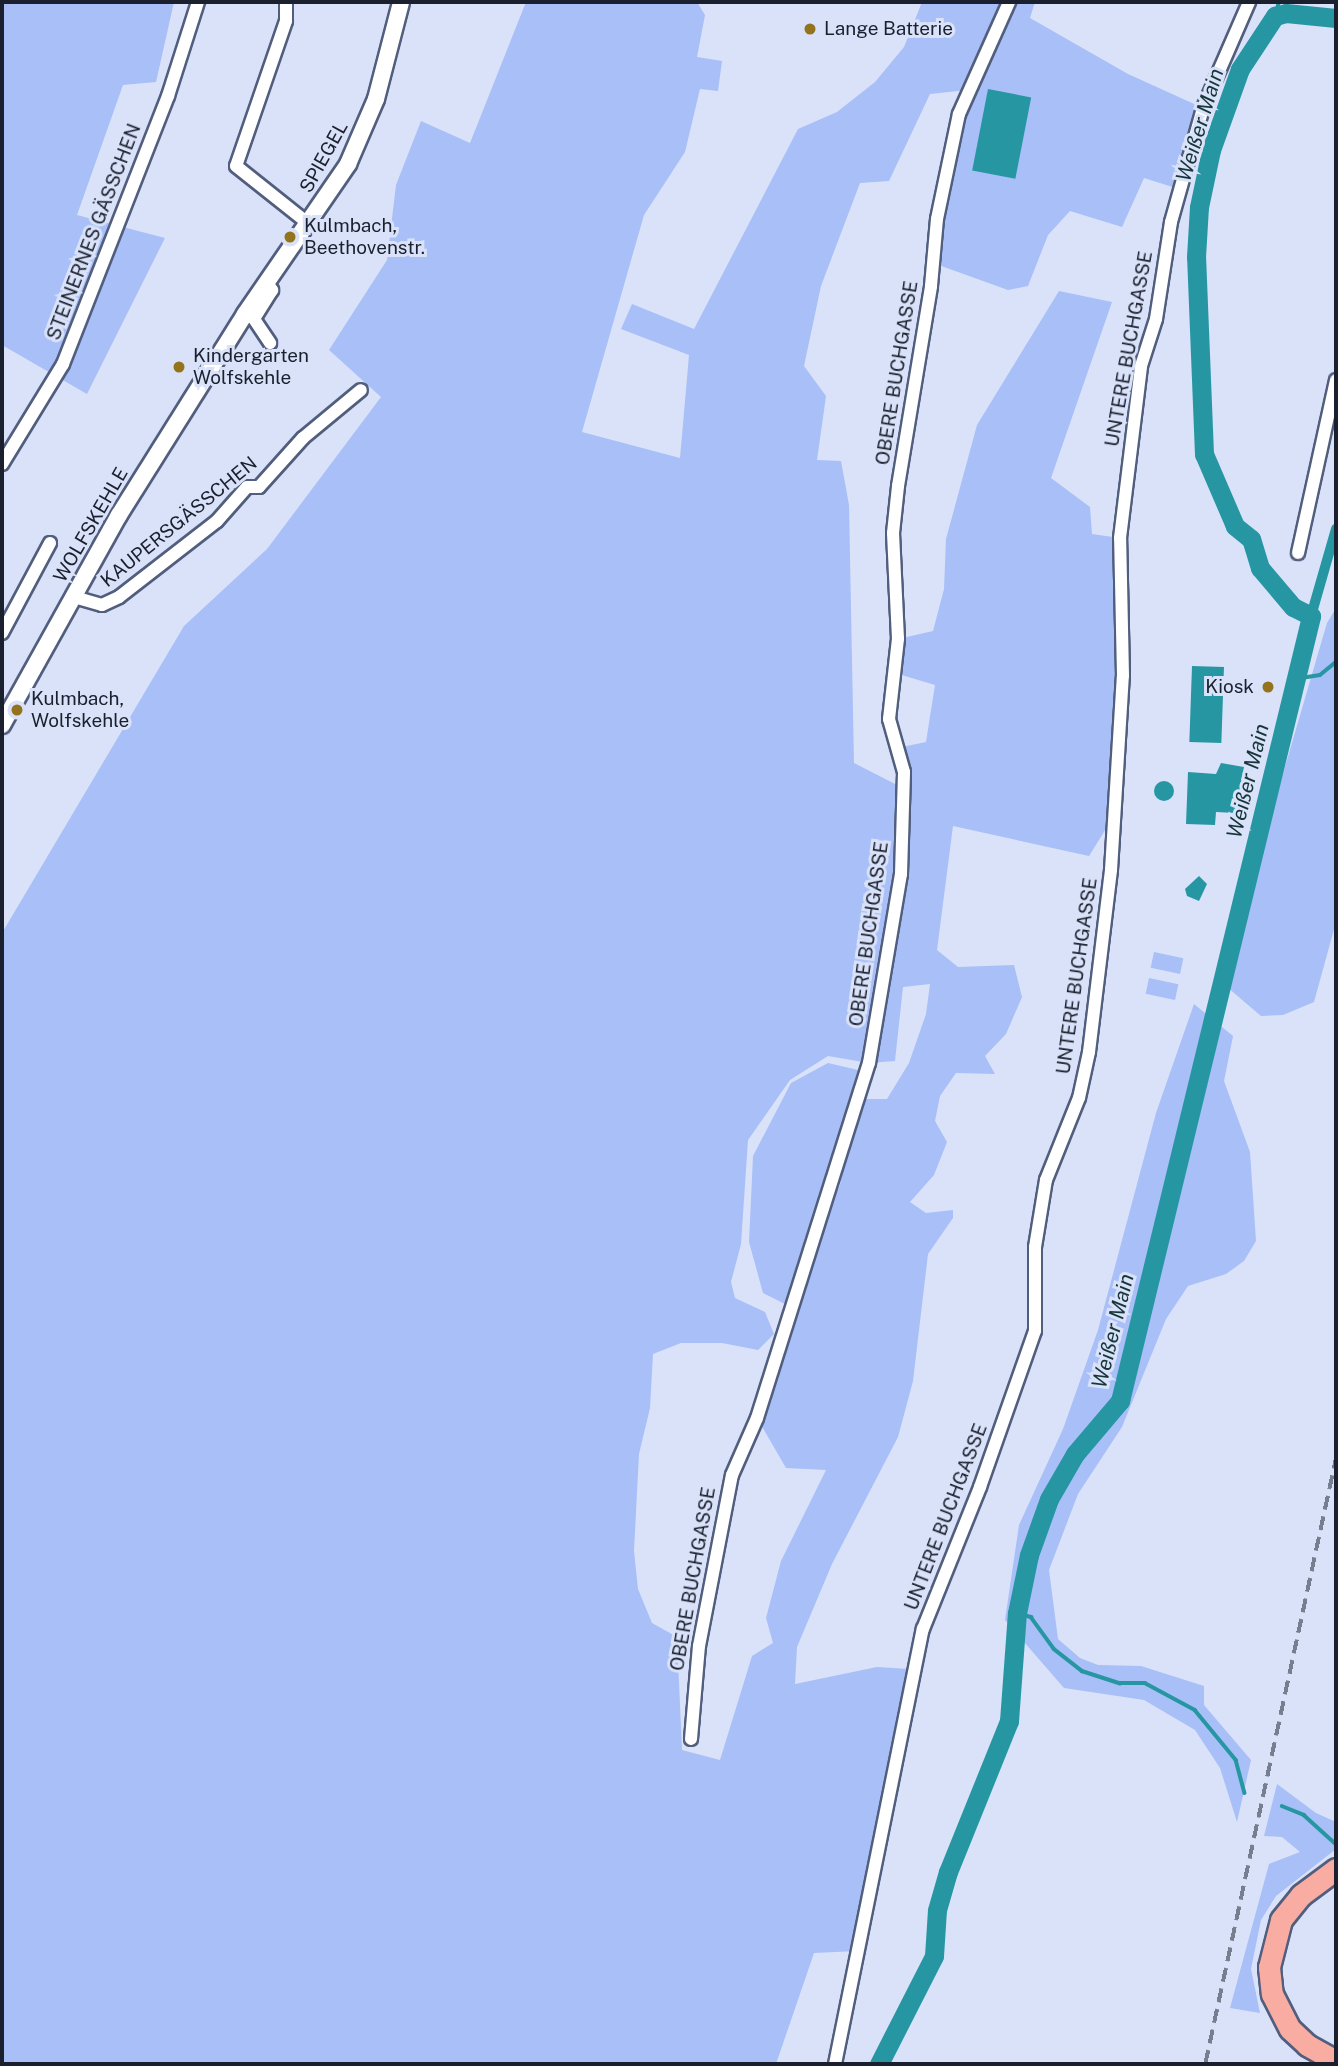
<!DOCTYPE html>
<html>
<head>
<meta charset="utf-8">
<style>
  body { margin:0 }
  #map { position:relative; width:1338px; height:2066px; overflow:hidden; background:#d9e2f9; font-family:"Public Sans",sans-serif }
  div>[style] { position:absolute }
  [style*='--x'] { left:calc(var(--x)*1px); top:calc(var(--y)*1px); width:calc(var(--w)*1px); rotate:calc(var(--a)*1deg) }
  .green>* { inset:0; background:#a8bff7; transform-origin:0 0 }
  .water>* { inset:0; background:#2796a3; transform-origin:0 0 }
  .round { border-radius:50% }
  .stream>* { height:3.5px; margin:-1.75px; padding:0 1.75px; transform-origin:1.75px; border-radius:1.75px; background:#2796a3 }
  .canal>* { height:10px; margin:-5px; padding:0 5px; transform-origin:5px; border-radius:5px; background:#2796a3 }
  .river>* { height:19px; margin:-9.5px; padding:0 9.5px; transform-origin:9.5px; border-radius:9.5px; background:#2796a3 }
  .roads { filter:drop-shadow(2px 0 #515e7d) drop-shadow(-2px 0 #515e7d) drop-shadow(0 2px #515e7d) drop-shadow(0 -2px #515e7d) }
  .street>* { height:12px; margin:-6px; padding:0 6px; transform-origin:6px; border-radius:6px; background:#fff }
  .secondary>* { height:16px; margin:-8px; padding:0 8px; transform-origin:8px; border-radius:8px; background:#fff }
  .highway>* { height:21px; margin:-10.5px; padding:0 10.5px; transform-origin:10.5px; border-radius:10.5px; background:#f9aca2 }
  .rail>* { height:3.5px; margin-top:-1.75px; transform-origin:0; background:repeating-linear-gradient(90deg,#777e90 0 14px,transparent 0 21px) }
  .dots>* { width:19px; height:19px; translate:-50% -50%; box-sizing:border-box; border:4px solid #d9e2f9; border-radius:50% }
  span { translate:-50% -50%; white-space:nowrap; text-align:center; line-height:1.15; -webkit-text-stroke:6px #d9e2f9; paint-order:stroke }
  .poi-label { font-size:19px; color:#1a202d }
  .left { translate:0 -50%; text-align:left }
  .right { translate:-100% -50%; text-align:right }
  .street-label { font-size:19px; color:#1a202d }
  .water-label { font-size:21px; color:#16363a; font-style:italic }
  .frame { position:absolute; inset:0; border:4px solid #1a202d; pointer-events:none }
</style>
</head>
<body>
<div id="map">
  <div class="green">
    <i style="clip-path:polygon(2px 2px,174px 2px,156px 82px,123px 85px,77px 215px,165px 238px,87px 394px,2px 345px)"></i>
    <i style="clip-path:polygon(evenodd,526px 2px,697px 2px,705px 15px,697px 57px,722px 61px,718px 91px,700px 89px,685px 152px,644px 215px,582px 432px,680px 458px,689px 355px,621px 329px,632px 304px,694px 329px,798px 129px,837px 112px,875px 82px,904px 47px,922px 2px,1035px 2px,1030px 18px,1128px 74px,1203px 108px,1179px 189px,1144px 178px,1122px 227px,1070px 211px,1048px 235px,1028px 286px,1008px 290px,933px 263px,967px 90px,930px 94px,889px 181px,860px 183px,821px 286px,804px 366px,826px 396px,817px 460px,841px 461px,849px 505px,854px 763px,903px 788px,897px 748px,926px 742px,935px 685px,895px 673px,898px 639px,933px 631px,944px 589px,946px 539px,977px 425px,1059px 291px,1112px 302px,1051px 478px,1090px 507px,1092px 534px,1120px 538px,1117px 811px,1089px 856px,953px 826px,937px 950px,958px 967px,1014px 965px,1022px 997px,1006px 1034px,985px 1056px,995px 1074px,956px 1073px,940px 1096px,935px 1121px,947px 1142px,934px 1175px,910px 1202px,926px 1213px,953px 1210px,953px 1218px,928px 1254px,913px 1381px,898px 1437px,832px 1564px,797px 1647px,795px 1684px,877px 1667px,909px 1669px,857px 1951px,814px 1953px,776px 2064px,2px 2064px,2px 933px,184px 626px,267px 549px,381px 397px,329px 350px,387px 260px,396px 185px,421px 121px,470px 143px,526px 2px,930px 984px,926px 1014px,909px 1063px,887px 1099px,857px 1099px,858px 1070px,828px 1063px,791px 1083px,753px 1156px,749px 1242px,763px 1293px,791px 1307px,757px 1418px,786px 1468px,826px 1470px,781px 1561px,766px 1618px,773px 1643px,752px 1656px,720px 1760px,682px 1750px,677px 1637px,652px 1623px,638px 1589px,634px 1551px,639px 1454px,650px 1408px,653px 1354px,681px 1343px,722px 1343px,758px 1350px,774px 1334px,765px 1312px,735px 1298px,731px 1282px,741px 1244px,748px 1140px,790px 1080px,828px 1056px,869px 1063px,895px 1061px,903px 987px,930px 984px,526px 2px,855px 1107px,840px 1185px,795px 1296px,855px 1107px)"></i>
    <i style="clip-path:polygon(1336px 608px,1336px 922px,1314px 1002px,1283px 1015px,1261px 1016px,1227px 987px,1282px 777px,1327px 623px)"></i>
    <i style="left:1154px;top:952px;width:30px;height:16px;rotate:12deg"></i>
    <i style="left:1149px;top:978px;width:30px;height:16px;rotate:12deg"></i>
    <i style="clip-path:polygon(1194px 1004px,1233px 1036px,1224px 1081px,1250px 1152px,1256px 1241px,1244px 1261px,1226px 1274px,1188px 1286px,1166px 1319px,1122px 1427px,1078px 1494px,1049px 1570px,1058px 1639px,1080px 1658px,1098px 1665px,1141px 1666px,1204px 1686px,1204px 1705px,1251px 1760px,1237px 1822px,1220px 1768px,1195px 1730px,1144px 1700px,1064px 1688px,1005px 1620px,1019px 1525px,1063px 1429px,1098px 1330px,1156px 1113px)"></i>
    <i style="clip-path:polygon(1277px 1784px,1316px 1813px,1336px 1822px,1336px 1849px,1276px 1896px,1261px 1920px,1251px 1969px,1260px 2013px,1230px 2008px,1269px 1864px,1300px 1852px,1282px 1837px,1264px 1836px)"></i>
  </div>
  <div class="water">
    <i style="left:988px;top:89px;width:44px;height:83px;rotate:11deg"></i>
    <i style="left:1192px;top:666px;width:32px;height:76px;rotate:2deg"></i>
    <i style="clip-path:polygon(1221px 763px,1244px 767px,1235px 813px,1216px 812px,1215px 825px,1186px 824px,1188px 772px,1216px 774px)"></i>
    <i class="round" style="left:1154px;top:781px;width:20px;height:20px"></i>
    <i style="clip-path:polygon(1199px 876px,1207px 884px,1199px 901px,1187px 896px,1185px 889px)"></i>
  </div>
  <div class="stream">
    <i style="--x:1275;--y:16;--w:15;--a:-74"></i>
    <i style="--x:1295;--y:679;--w:25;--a:-9"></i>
    <i style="--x:1320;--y:675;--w:21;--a:-39"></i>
    <i style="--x:1017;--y:1613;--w:15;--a:16"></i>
    <i style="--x:1031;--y:1617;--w:39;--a:54"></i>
    <i style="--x:1054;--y:1649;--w:36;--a:38"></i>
    <i style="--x:1082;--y:1671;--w:40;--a:18"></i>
    <i style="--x:1120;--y:1683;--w:25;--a:0"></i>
    <i style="--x:1145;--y:1683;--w:57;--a:28.4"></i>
    <i style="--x:1195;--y:1710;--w:65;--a:50.6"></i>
    <i style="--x:1236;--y:1760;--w:34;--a:75"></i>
    <i style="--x:1282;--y:1806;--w:24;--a:22"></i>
    <i style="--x:1304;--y:1815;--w:43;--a:42.2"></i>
  </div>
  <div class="canal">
    <i style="--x:1311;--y:616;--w:91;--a:-74"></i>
  </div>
  <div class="river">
    <i style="--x:879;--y:2064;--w:121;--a:-63"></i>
    <i style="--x:934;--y:1956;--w:46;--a:-86.3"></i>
    <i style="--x:937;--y:1910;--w:40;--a:-74"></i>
    <i style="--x:948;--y:1872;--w:163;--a:-68"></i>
    <i style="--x:1009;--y:1721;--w:108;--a:-85.8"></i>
    <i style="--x:1017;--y:1613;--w:59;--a:-78.3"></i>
    <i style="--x:1029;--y:1555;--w:59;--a:-70.3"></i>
    <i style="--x:1049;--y:1499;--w:52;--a:-60"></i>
    <i style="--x:1075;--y:1454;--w:70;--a:-49.7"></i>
    <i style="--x:1120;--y:1401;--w:808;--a:-76.32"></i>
    <i style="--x:1311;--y:616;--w:20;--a:-153"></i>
    <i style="--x:1293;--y:607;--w:51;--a:-130.2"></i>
    <i style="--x:1260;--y:568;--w:30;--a:-107"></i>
    <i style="--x:1251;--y:539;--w:21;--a:-141"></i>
    <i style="--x:1235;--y:526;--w:78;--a:-113.3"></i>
    <i style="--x:1204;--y:454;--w:197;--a:-92.3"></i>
    <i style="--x:1196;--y:257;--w:50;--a:-86.6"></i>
    <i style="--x:1199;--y:207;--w:58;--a:-78.1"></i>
    <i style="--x:1211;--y:150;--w:86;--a:-70.3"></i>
    <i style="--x:1240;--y:69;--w:64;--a:-56.6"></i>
    <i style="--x:1275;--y:16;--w:11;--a:-15"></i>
    <i style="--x:1286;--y:13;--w:50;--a:5.7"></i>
  </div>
  <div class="roads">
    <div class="street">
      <i style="--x:286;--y:2;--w:19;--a:90"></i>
      <i style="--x:286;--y:21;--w:153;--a:109"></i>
      <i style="--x:236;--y:166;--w:93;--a:38.5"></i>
      <i style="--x:267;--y:283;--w:9;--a:54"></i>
      <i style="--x:272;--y:290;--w:34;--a:122"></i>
      <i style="--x:254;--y:319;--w:29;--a:56"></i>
      <i style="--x:2;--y:464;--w:117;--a:-58.6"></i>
      <i style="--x:63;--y:364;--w:288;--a:-68.6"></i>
      <i style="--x:168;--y:96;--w:99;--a:-72.3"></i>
      <i style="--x:1298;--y:553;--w:177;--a:-77.6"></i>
      <i style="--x:74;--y:597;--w:29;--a:16"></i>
      <i style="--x:102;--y:605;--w:19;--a:-25"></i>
      <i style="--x:119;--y:597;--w:124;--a:-37.8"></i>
      <i style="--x:217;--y:521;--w:45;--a:-48.6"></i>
      <i style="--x:247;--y:487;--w:12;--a:0"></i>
      <i style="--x:259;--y:487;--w:66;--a:-48.1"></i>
      <i style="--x:303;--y:438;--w:75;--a:-39.6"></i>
      <i style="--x:2;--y:633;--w:102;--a:-61.9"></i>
      <i style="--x:691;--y:1739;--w:93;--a:-85.1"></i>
      <i style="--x:699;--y:1646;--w:174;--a:-79.1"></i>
      <i style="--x:732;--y:1475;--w:62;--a:-66.3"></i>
      <i style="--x:757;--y:1418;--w:372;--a:-72.5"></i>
      <i style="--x:869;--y:1063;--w:192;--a:-80.4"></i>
      <i style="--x:901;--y:874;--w:102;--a:-88.3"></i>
      <i style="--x:904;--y:772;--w:55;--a:-105.8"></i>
      <i style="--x:889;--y:719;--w:81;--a:-83.6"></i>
      <i style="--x:898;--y:639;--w:106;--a:-92.7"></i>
      <i style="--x:893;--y:533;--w:47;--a:-83.9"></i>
      <i style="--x:898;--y:486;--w:203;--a:-80.6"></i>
      <i style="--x:931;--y:286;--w:67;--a:-84.9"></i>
      <i style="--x:937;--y:219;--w:107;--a:-78.2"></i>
      <i style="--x:959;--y:114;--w:123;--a:-65.9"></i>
      <i style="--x:835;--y:2064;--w:444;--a:-78.6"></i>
      <i style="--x:923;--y:1629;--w:153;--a:-68.1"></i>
      <i style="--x:980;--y:1487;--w:165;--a:-70.6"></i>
      <i style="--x:1035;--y:1331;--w:84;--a:-90"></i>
      <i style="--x:1035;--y:1247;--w:68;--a:-80.7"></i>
      <i style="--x:1046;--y:1180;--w:88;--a:-68.1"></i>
      <i style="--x:1079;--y:1098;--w:47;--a:-77.7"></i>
      <i style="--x:1089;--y:1052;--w:183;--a:-83.1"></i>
      <i style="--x:1111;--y:870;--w:194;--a:-86.5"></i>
      <i style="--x:1123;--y:676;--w:138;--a:-91.2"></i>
      <i style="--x:1120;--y:538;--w:173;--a:-83"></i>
      <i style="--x:1141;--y:366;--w:49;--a:-72.3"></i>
      <i style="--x:1156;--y:319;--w:98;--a:-81.2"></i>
      <i style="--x:1171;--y:222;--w:118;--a:-74.3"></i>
      <i style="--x:1203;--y:108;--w:116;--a:-66.5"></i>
    </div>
    <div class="secondary">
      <i style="--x:2;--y:725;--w:240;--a:-60.9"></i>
      <i style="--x:119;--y:515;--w:237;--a:-57.9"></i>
      <i style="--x:245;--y:314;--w:182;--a:-55.5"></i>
      <i style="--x:348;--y:164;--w:71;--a:-66.7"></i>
      <i style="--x:376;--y:99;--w:100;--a:-75.5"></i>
    </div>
    <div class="highway">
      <i style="--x:1336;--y:1869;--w:44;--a:143.4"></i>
      <i style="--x:1301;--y:1895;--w:32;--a:129"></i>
      <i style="--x:1281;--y:1920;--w:49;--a:104.3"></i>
      <i style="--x:1269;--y:1967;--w:27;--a:84"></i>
      <i style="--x:1272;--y:1994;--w:39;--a:63"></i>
      <i style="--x:1290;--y:2029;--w:23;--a:43"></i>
      <i style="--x:1307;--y:2045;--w:33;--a:29"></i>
    </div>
  </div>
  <div class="rail">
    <i style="--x:1205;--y:2064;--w:621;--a:-77.82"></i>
  </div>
  <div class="dots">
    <i style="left:810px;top:29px;background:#93731b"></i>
    <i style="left:290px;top:237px;background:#93731b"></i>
    <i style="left:179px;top:367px;background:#93731b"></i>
    <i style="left:1268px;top:687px;background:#93731b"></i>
    <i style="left:17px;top:710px;background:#93731b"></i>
  </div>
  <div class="poi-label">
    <span class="left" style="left:824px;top:29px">Lange Batterie</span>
    <span class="left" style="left:304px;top:237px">Kulmbach,<br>Beethovenstr.</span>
    <span class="left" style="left:193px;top:367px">Kindergarten<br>Wolfskehle</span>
    <span class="right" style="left:1254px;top:687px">Kiosk</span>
    <span class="left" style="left:31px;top:710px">Kulmbach,<br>Wolfskehle</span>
  </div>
  <div class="street-label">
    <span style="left:324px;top:157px;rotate:-61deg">SPIEGEL</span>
    <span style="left:94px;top:232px;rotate:-69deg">STEINERNES GÄSSCHEN</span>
    <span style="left:1129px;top:349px;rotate:-80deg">UNTERE BUCHGASSE</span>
    <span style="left:897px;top:373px;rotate:-81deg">OBERE BUCHGASSE</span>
    <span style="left:179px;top:522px;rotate:-39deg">KAUPERSGÄSSCHEN</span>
    <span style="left:91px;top:525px;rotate:-60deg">WOLFSKEHLE</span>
    <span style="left:869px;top:934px;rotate:-82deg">OBERE BUCHGASSE</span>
    <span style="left:1077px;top:976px;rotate:-82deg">UNTERE BUCHGASSE</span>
    <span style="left:946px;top:1517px;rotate:-69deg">UNTERE BUCHGASSE</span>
    <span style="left:693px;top:1579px;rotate:-80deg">OBERE BUCHGASSE</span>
  </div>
  <div class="water-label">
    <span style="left:1200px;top:125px;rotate:-73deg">Weißer Main</span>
    <span style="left:1248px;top:781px;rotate:-76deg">Weißer Main</span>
    <span style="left:1113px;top:1331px;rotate:-76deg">Weißer Main</span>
  </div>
  <div class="frame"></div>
</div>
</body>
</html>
